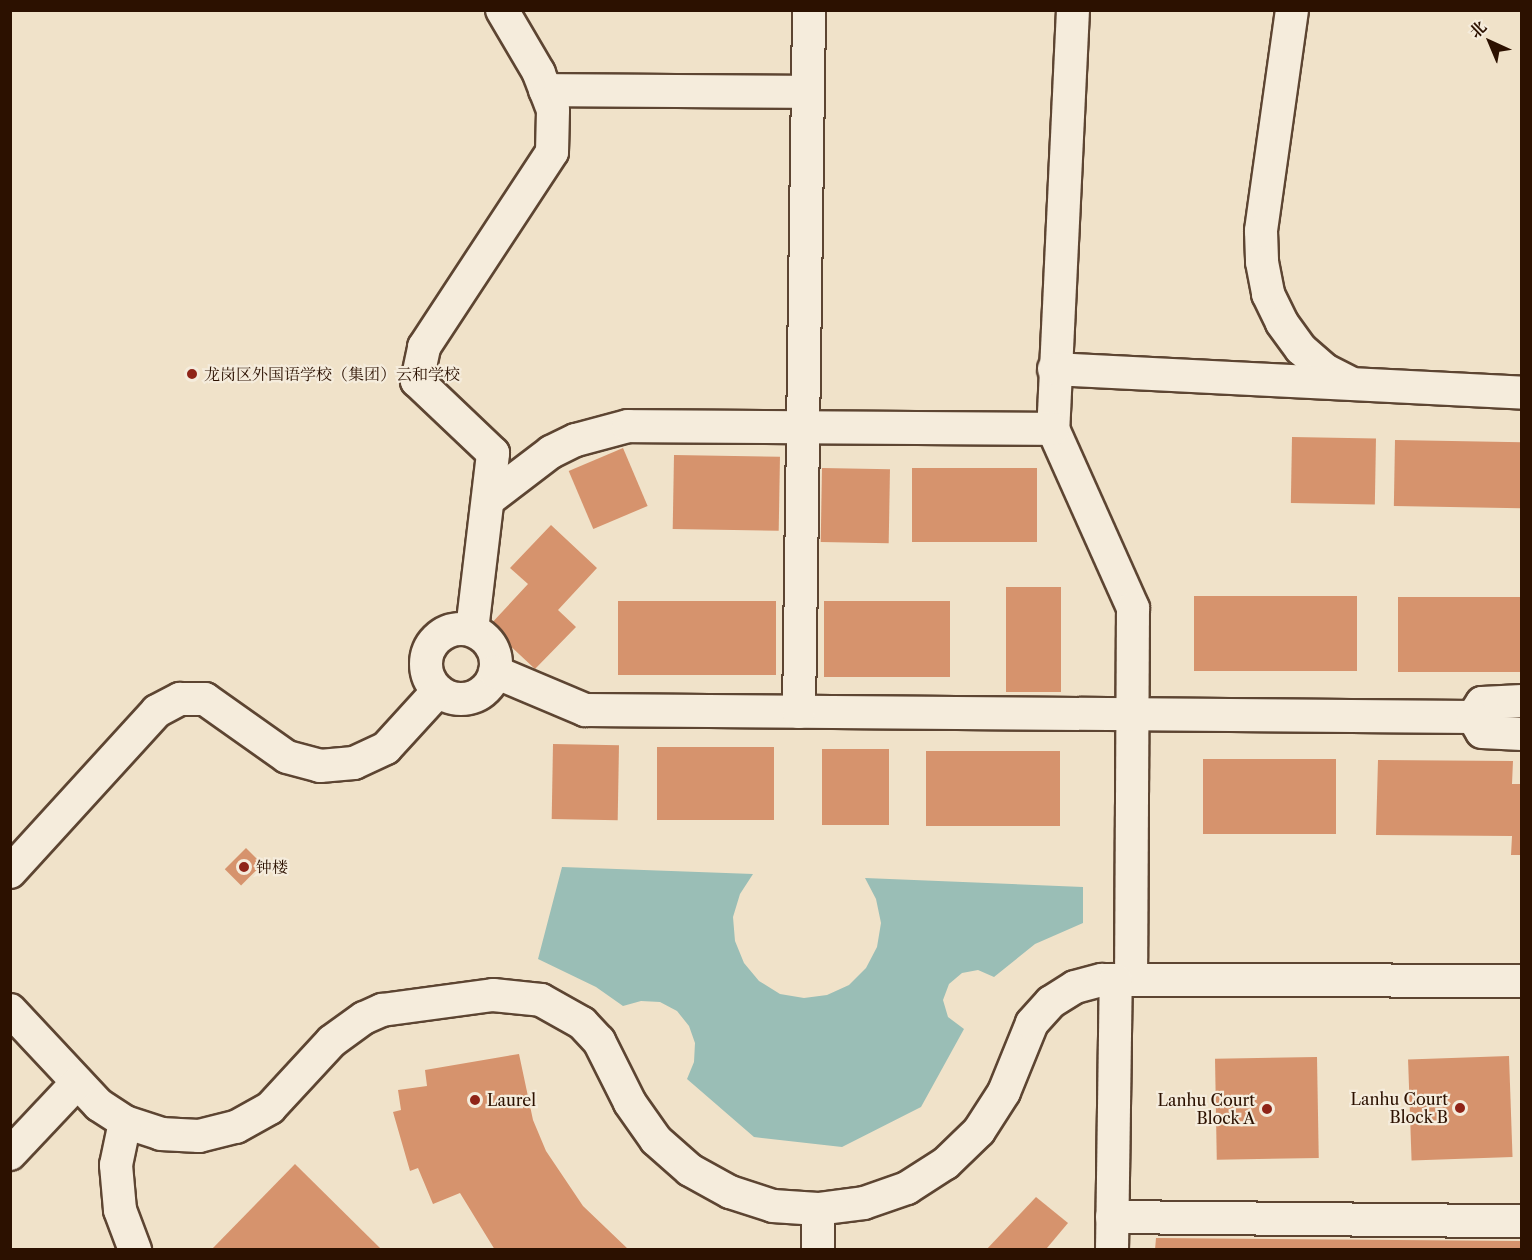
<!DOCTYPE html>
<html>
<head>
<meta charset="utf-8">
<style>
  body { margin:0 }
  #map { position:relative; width:1532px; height:1260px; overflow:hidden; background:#f0e2c9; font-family:"Libre Caslon Text","Noto Serif SC",serif }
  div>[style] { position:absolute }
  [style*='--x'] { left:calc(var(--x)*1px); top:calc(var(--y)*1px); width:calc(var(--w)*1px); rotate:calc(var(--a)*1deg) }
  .water>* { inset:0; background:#9abeb6 }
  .building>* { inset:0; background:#d6936d; transform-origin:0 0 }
  .roads { filter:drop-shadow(2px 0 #5d4532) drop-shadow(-2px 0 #5d4532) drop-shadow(0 2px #5d4532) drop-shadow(0 -2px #5d4532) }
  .street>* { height:32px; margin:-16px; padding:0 16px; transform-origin:16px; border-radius:16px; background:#f5ecdc }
  .street>.ring { margin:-16px; padding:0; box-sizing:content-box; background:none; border:32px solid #f5ecdc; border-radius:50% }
  .dots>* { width:16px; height:16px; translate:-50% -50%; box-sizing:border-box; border:3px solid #f5ecdc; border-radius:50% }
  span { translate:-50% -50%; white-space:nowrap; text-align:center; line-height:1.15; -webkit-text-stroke:4.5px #f5ecdc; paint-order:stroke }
  .poi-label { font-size:16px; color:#2c1100 }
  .left { translate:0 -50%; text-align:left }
  .right { translate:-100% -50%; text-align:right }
  .frame { position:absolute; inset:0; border:12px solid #2c1100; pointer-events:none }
  .north { position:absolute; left:1460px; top:12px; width:60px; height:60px; -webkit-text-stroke:4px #f5ecdc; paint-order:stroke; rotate:316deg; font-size:16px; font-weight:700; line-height:24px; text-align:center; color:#2c1100 }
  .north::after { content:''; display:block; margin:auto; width:21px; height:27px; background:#2c1100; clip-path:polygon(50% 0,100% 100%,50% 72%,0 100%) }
</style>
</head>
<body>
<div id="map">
  <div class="water">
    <i style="clip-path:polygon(562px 867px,753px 874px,740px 894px,733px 917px,735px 941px,744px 963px,759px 981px,780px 994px,804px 998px,827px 995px,849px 985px,866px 968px,877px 947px,881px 923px,876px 899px,865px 878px,1083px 887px,1083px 923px,1035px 944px,994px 977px,978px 970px,962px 973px,949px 984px,943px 1000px,948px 1017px,964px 1029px,921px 1107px,842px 1147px,754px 1137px,687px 1079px,694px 1062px,695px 1043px,689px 1026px,677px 1011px,660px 1002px,641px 1001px,623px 1006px,596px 987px,538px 959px)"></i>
  </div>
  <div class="building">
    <i style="left:1292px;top:437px;width:84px;height:66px;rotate:1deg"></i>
    <i style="left:1395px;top:440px;width:127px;height:66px;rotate:1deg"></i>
    <i style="left:623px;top:448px;width:63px;height:59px;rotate:67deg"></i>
    <i style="left:674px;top:455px;width:106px;height:74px;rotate:1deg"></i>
    <i style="left:822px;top:468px;width:68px;height:74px;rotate:1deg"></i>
    <i style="left:912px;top:468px;width:125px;height:74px"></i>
    <i style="clip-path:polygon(551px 525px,597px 568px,558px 610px,576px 627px,535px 669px,489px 626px,528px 584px,510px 568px)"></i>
    <i style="left:1006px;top:587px;width:55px;height:105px"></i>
    <i style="left:1194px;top:596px;width:163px;height:75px"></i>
    <i style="left:1398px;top:597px;width:124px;height:75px"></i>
    <i style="left:618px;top:601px;width:158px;height:74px"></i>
    <i style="left:824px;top:601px;width:126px;height:76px"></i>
    <i style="left:553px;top:744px;width:66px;height:75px;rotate:1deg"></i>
    <i style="left:657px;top:747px;width:117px;height:73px"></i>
    <i style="left:822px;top:749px;width:67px;height:76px"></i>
    <i style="left:926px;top:751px;width:134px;height:75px"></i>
    <i style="left:1203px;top:759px;width:133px;height:75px"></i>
    <i style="clip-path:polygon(1378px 760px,1513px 761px,1512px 784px,1522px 784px,1522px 855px,1511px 855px,1512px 836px,1376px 835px)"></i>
    <i style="left:246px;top:848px;width:23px;height:30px;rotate:45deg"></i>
    <i style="clip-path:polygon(519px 1054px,533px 1120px,546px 1151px,583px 1206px,629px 1250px,495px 1250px,460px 1193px,433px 1204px,418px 1168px,410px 1171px,393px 1112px,401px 1110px,398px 1090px,427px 1086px,425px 1070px)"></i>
    <i style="left:1509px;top:1056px;width:101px;height:101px;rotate:88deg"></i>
    <i style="left:1317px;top:1057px;width:101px;height:102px;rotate:89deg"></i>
    <i style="clip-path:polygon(295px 1164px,382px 1250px,211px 1250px)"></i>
    <i style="clip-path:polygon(1036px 1197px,1068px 1223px,1047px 1248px,986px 1250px)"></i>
    <i style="clip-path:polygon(1156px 1238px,1522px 1241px,1522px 1250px,1155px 1250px)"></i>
  </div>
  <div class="roads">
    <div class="street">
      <i style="--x:1073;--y:10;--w:419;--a:92.7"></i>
      <i style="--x:1053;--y:429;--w:196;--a:65.9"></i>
      <i style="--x:1133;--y:608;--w:372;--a:90.3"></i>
      <i style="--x:1292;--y:10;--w:223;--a:98"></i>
      <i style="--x:1261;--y:231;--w:31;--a:88"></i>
      <i style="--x:1262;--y:262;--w:33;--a:79"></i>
      <i style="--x:1268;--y:294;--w:32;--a:64"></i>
      <i style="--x:1282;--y:323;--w:32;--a:54"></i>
      <i style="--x:1301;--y:349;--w:32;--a:41"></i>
      <i style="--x:1325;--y:370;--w:27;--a:27"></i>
      <i style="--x:545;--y:90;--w:263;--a:0.4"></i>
      <i style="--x:1054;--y:369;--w:469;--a:2.9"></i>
      <i style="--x:488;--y:500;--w:79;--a:-37.3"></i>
      <i style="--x:551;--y:452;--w:28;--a:-26"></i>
      <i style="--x:576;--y:440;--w:54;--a:-15.1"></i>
      <i style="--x:628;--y:426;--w:425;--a:0.4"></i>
      <i class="ring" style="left:426px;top:629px;width:38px;height:38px"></i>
      <i style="--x:472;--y:630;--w:178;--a:-83.2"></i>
      <i style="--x:493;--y:453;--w:105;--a:-136.5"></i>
      <i style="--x:417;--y:381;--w:35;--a:-78"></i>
      <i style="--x:424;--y:347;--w:233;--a:-56.7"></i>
      <i style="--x:552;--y:152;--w:42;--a:-88.6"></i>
      <i style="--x:553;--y:110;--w:40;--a:-111"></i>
      <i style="--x:539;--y:73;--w:73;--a:-120.4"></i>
      <i style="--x:495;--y:672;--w:98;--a:22.9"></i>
      <i style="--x:585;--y:710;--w:888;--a:0.45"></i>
      <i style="--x:1522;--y:701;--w:40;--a:177.1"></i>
      <i style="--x:1482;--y:703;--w:17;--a:123"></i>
      <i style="--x:1473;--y:717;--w:17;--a:59"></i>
      <i style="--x:1482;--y:732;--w:40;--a:2.9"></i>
      <i style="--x:799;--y:712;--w:702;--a:-89.18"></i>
      <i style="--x:10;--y:872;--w:218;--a:-47.6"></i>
      <i style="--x:157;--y:711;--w:26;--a:-28"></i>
      <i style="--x:180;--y:699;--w:25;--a:0"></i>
      <i style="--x:205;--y:699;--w:100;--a:35.3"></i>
      <i style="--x:287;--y:757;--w:34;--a:15"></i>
      <i style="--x:320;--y:766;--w:34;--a:-5"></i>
      <i style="--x:354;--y:763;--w:35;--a:-25"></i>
      <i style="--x:386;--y:748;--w:77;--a:-47.6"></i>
      <i style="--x:10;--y:1010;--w:130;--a:46.9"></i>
      <i style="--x:99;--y:1105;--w:31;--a:33"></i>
      <i style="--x:125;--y:1122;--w:38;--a:18"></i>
      <i style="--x:161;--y:1134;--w:38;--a:3"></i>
      <i style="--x:199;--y:1136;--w:38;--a:-14"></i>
      <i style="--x:236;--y:1127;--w:39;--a:-29"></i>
      <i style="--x:270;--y:1108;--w:91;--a:-47.2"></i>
      <i style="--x:332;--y:1041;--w:39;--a:-36"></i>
      <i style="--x:364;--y:1018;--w:20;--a:-24"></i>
      <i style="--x:382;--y:1010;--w:112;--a:-7.7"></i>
      <i style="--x:493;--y:995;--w:48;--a:5.9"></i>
      <i style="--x:541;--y:1000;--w:47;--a:29.3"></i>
      <i style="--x:582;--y:1023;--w:25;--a:47"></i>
      <i style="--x:599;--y:1041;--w:69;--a:63.4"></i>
      <i style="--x:630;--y:1103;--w:45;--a:54.9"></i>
      <i style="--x:656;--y:1140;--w:45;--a:41.4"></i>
      <i style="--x:690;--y:1170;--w:46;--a:28.8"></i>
      <i style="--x:730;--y:1192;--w:45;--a:18"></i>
      <i style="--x:773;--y:1206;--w:45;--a:3.8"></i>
      <i style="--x:818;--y:1209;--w:46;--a:-7.4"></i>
      <i style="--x:864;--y:1203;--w:46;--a:-19.2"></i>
      <i style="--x:907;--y:1188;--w:46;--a:-32.7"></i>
      <i style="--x:946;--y:1163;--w:46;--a:-44.1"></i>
      <i style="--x:979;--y:1131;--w:46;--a:-57.3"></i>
      <i style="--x:1004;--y:1092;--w:74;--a:-67.9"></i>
      <i style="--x:1032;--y:1023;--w:28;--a:-48"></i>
      <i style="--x:1051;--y:1002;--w:28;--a:-32"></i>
      <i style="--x:1075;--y:987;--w:28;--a:-15"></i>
      <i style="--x:1102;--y:980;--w:420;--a:0.1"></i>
      <i style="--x:125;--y:1122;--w:44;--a:101.8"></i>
      <i style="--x:116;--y:1165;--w:45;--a:84.9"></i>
      <i style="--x:120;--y:1210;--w:43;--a:69.4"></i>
      <i style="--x:10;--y:1154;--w:98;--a:-46.7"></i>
      <i style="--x:1112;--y:1217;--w:410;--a:0.6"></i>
      <i style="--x:818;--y:1250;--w:41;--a:-90"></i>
      <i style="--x:1112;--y:1250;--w:270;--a:-89.2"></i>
    </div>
  </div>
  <div class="dots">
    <i style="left:192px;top:374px;background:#8f2418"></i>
    <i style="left:244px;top:867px;background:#8f2418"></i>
    <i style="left:475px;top:1100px;background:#8f2418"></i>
    <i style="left:1460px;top:1108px;background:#8f2418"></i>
    <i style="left:1267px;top:1109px;background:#8f2418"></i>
  </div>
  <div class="poi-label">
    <span class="left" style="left:204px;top:374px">龙岗区外国语学校（集团）云和学校</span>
    <span class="left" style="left:256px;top:867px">钟楼</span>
    <span class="right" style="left:1448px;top:1108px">Lanhu Court<br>Block B</span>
    <span class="left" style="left:487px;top:1100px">Laurel</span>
    <span class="right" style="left:1255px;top:1109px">Lanhu Court<br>Block A</span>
  </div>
  <div class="frame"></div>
  <div class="north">北</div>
</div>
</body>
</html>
